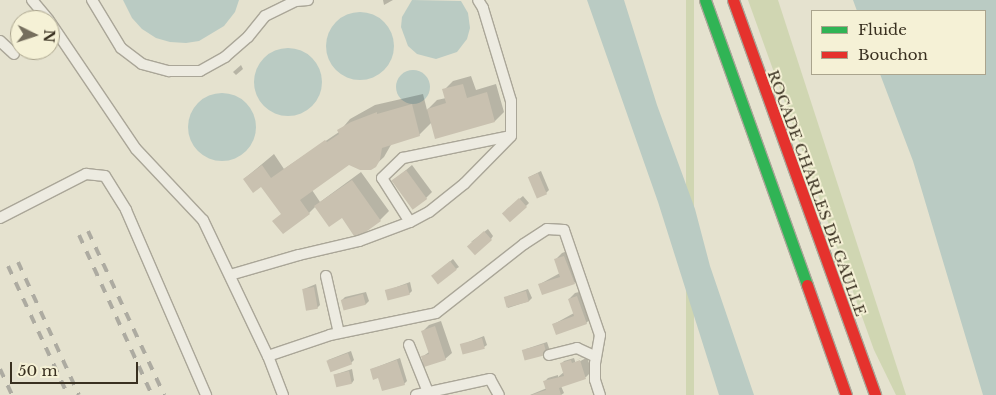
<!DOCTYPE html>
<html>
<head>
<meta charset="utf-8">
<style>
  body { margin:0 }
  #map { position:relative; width:996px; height:395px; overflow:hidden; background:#e5e2cf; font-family:"Libre Baskerville",serif }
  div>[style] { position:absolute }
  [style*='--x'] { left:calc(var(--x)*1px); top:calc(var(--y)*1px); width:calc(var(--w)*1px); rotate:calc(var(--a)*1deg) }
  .green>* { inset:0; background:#d0d6b2; transform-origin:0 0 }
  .water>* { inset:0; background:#bacbc3 }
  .round { border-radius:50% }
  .shadow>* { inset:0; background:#0003 }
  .building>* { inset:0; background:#c9c1b0; transform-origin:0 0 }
  .roads { filter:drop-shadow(1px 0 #aaa698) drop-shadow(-1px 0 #aaa698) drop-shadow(0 1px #aaa698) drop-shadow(0 -1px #aaa698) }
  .lane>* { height:10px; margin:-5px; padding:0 5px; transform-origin:5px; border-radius:5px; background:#edebe1 }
  .fast>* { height:11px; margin:-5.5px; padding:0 5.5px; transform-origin:5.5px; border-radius:5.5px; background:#30b455 }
  .jam>* { height:11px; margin:-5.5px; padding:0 5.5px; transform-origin:5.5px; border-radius:5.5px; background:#e5322d }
  .rail>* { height:4px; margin-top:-2px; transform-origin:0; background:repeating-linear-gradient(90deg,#adaba1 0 9px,transparent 0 18px) }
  span { translate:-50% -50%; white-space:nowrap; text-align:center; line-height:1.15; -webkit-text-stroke:4px #f5f1d6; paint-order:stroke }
  .street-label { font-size:15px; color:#393020 }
  .legend { position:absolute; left:811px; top:10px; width:175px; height:65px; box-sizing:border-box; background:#f5f1d6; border:1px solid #aaa48d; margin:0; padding:6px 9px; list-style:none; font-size:15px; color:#393020 }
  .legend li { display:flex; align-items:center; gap:10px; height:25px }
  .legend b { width:25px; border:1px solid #aaa48d }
  .north { position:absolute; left:10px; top:10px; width:50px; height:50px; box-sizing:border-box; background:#f5f1d6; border:1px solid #aaa48d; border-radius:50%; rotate:94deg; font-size:14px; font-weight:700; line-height:20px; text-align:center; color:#393020 }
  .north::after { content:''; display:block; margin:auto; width:18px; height:22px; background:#756e5d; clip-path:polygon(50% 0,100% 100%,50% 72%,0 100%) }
  .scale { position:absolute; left:10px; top:362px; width:128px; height:22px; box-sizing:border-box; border:2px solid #393020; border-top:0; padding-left:6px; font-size:15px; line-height:18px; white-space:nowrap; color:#393020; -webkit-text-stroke:4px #f5f1d6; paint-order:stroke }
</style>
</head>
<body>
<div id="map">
  <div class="green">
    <i style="left:686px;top:0;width:8px;height:419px"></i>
    <i style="clip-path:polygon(748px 0,778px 0,906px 395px,896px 395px,874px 350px)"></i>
  </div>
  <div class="water">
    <i style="clip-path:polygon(123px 0,239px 0,235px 12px,224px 26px,199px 41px,186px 43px,170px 42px,156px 38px,142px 29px,132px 18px)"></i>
    <i style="clip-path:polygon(412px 0,461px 1px,468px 13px,470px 28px,467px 39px,457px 52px,436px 59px,417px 54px,408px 46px,401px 27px,402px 17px)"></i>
    <i style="clip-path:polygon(587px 0,624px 0,657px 105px,695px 209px,710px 266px,754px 395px,719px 395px,658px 202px)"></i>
    <i style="clip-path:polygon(853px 0,996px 0,996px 395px,983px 395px,913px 161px,880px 74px,985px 74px,985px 11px,857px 11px)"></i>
    <i class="round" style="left:326px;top:12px;width:68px;height:68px"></i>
    <i class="round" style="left:254px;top:48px;width:68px;height:68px"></i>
    <i class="round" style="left:396px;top:70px;width:34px;height:34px"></i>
    <i class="round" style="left:188px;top:93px;width:68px;height:68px"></i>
  </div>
  <div class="shadow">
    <i style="clip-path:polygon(383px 0,393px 0,384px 5px)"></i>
    <i style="clip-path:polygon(241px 65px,243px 69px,236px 75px,233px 72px)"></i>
    <i style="clip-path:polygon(471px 76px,476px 90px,496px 84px,504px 112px,495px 121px,432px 122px,419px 135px,392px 143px,384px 157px,372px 168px,350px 163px,312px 190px,320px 202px,361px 172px,389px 211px,380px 220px,342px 216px,316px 206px,309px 213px,282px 213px,262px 185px,244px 179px,274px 154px,284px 169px,339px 132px,350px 119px,375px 105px,423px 94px,427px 110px,437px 100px,446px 98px,444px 90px,453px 81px)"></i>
    <i style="clip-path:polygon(412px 165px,432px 192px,426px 198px,393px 181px)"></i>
    <i style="clip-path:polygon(541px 171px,549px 190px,546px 193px,529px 177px)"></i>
    <i style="clip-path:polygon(523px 196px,529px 203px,526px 206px,506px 210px)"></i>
    <i style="clip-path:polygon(488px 229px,493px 236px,491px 239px,471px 242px)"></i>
    <i style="clip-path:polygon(570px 250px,580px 277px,574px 283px,540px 284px,560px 273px,556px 259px,562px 253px)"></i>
    <i style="clip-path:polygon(453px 259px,459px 267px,456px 269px,436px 273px)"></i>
    <i style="clip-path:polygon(410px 282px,412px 291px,409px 294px,386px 291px)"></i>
    <i style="clip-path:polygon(316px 284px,320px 305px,317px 308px,304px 289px)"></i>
    <i style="clip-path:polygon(528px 289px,532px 298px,529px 301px,508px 308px,505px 299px,508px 296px)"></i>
    <i style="clip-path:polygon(583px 291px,593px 317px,586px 323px,554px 324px,574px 313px,569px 299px,575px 293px)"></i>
    <i style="clip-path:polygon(366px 292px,369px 301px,366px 304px,345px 309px,342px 300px,345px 297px)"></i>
    <i style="clip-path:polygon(441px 321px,452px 353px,445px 359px,422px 357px,429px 352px,423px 331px,429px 325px)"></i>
    <i style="clip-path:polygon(484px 336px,487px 345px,484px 347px,461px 345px)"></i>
    <i style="clip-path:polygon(547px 342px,550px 351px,523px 352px,526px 349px)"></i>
    <i style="clip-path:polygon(351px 351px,354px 360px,351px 363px,328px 360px)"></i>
    <i style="clip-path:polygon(evenodd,586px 355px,592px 371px,586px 377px,561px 386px,564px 393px,561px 395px,530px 395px,547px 388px,545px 381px,548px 378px,558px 375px,558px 377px,564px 372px,561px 364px,564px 361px,574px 358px,575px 361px,586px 355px,585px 356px,586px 358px,575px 364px,575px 361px,585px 356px)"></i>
    <i style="clip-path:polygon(400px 358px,407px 381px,404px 384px,379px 376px,372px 369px)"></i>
    <i style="clip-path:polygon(352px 369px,354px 380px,352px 383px,334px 375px)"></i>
  </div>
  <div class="building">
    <i style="clip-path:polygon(463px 84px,467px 98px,487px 92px,495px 122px,435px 139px,427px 109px,446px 103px,442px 89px)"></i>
    <i style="clip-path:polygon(412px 104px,420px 136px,382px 148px,380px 160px,376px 167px,371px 170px,360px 170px,349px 165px,300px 200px,310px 214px,283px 234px,272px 221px,281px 214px,261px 187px,253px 193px,243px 179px,262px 165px,271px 178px,325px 140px,327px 142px,339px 134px,337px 130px,351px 122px,377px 112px,377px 114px)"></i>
    <i style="left:406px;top:170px;width:36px;height:18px;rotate:54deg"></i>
    <i style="left:538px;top:173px;width:23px;height:11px;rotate:67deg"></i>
    <i style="clip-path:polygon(352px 180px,381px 221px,356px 239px,342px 218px,329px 227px,314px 206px)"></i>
    <i style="left:519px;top:198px;width:12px;height:23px;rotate:48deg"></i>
    <i style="left:484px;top:231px;width:12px;height:23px;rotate:48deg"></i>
    <i style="clip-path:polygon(564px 256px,575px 284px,542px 295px,538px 284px,560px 277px,554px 259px)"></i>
    <i style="left:450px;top:261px;width:11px;height:24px;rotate:52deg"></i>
    <i style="left:407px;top:284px;width:11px;height:23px;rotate:75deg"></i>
    <i style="left:314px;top:287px;width:22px;height:12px;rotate:80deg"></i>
    <i style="left:526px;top:291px;width:11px;height:23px;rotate:75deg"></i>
    <i style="left:363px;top:294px;width:11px;height:23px;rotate:75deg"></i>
    <i style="clip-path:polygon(577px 296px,587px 324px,556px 335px,552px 324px,574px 316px,568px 299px)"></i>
    <i style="clip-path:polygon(435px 326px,446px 360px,424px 367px,421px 356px,429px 354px,421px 331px)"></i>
    <i style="left:482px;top:338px;width:11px;height:23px;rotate:75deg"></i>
    <i style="left:544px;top:344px;width:11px;height:23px;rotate:75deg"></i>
    <i style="left:348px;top:353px;width:12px;height:23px;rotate:70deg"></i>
    <i style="clip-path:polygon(397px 360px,405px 385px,382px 391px,378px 378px,373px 380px,370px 369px)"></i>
    <i style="clip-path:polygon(571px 360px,572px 363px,580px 360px,586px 379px,559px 388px,561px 395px,531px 395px,546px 390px,543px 381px,564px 376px,560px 363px)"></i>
    <i style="left:349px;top:371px;width:13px;height:16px;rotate:77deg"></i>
  </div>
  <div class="roads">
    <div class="lane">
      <i style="--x:32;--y:0;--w:26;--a:50"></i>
      <i style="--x:92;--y:0;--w:56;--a:58.9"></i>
      <i style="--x:121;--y:48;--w:26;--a:37"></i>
      <i style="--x:142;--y:64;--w:28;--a:15"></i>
      <i style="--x:169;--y:71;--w:31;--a:0"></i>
      <i style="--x:200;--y:71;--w:29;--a:-29"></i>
      <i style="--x:225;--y:57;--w:30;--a:-41"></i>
      <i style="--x:248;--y:37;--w:27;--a:-51"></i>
      <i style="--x:265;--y:16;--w:34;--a:-26"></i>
      <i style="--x:296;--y:1;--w:12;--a:-5"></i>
      <i style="--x:50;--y:22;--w:153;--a:55.9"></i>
      <i style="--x:136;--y:149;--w:98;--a:46.7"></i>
      <i style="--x:203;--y:220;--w:151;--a:64.5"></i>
      <i style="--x:268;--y:356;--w:42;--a:69"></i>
      <i style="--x:0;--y:41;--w:19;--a:43"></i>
      <i style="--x:0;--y:218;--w:97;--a:-27.1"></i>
      <i style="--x:86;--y:174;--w:19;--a:6"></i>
      <i style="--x:105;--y:176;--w:40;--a:58"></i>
      <i style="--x:126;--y:210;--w:202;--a:66.6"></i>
      <i style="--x:410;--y:222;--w:52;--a:-122.5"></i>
      <i style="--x:382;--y:178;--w:29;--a:-44"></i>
      <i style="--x:403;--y:158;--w:109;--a:-11.6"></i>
      <i style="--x:230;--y:275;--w:72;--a:-16.2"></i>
      <i style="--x:299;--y:255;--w:62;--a:-13.1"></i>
      <i style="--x:359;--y:241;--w:54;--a:-20.4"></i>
      <i style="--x:410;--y:222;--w:21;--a:-28"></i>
      <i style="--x:429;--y:212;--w:45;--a:-38.7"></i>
      <i style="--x:464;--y:184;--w:67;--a:-45.6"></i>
      <i style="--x:511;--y:136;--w:35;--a:-90"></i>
      <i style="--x:511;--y:101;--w:97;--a:-106.8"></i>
      <i style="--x:483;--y:8;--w:9;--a:-122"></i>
      <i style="--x:326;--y:276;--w:58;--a:77.2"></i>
      <i style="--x:409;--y:345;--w:51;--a:68"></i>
      <i style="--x:549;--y:355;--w:29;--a:-14"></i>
      <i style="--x:577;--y:348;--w:21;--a:25"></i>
      <i style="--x:268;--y:356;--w:65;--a:-18.7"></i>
      <i style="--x:330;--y:335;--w:108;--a:-11.7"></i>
      <i style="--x:436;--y:313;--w:112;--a:-38.1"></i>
      <i style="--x:524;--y:244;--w:27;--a:-33"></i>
      <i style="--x:547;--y:229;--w:17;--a:3"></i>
      <i style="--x:564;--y:230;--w:111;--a:71.1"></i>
      <i style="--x:600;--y:335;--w:29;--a:100"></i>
      <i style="--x:595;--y:364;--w:16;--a:90"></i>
      <i style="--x:595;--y:380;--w:16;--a:72"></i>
      <i style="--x:416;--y:395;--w:76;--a:-12.2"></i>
      <i style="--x:490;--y:379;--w:18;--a:61"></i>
    </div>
    <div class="fast">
      <i style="--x:705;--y:0;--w:303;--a:70.3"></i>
    </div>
    <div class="jam">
      <i style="--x:733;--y:0;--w:420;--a:70.2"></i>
      <i style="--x:807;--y:285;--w:117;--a:70.5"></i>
    </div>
  </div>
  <div class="rail">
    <i style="--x:88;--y:231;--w:181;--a:65.1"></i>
    <i style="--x:79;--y:235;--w:176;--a:65.5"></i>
    <i style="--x:18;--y:262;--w:146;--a:65.4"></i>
    <i style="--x:8;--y:266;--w:142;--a:65.1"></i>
    <i style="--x:0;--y:369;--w:29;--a:65"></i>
  </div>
  <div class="street-label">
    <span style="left:817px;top:193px;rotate:70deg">ROCADE CHARLES DE GAULLE</span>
  </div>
  <ul class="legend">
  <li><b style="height:6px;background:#30b455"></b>Fluide</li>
  <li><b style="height:6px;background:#e5322d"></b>Bouchon</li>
  </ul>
  <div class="north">N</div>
  <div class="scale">50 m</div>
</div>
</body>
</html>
